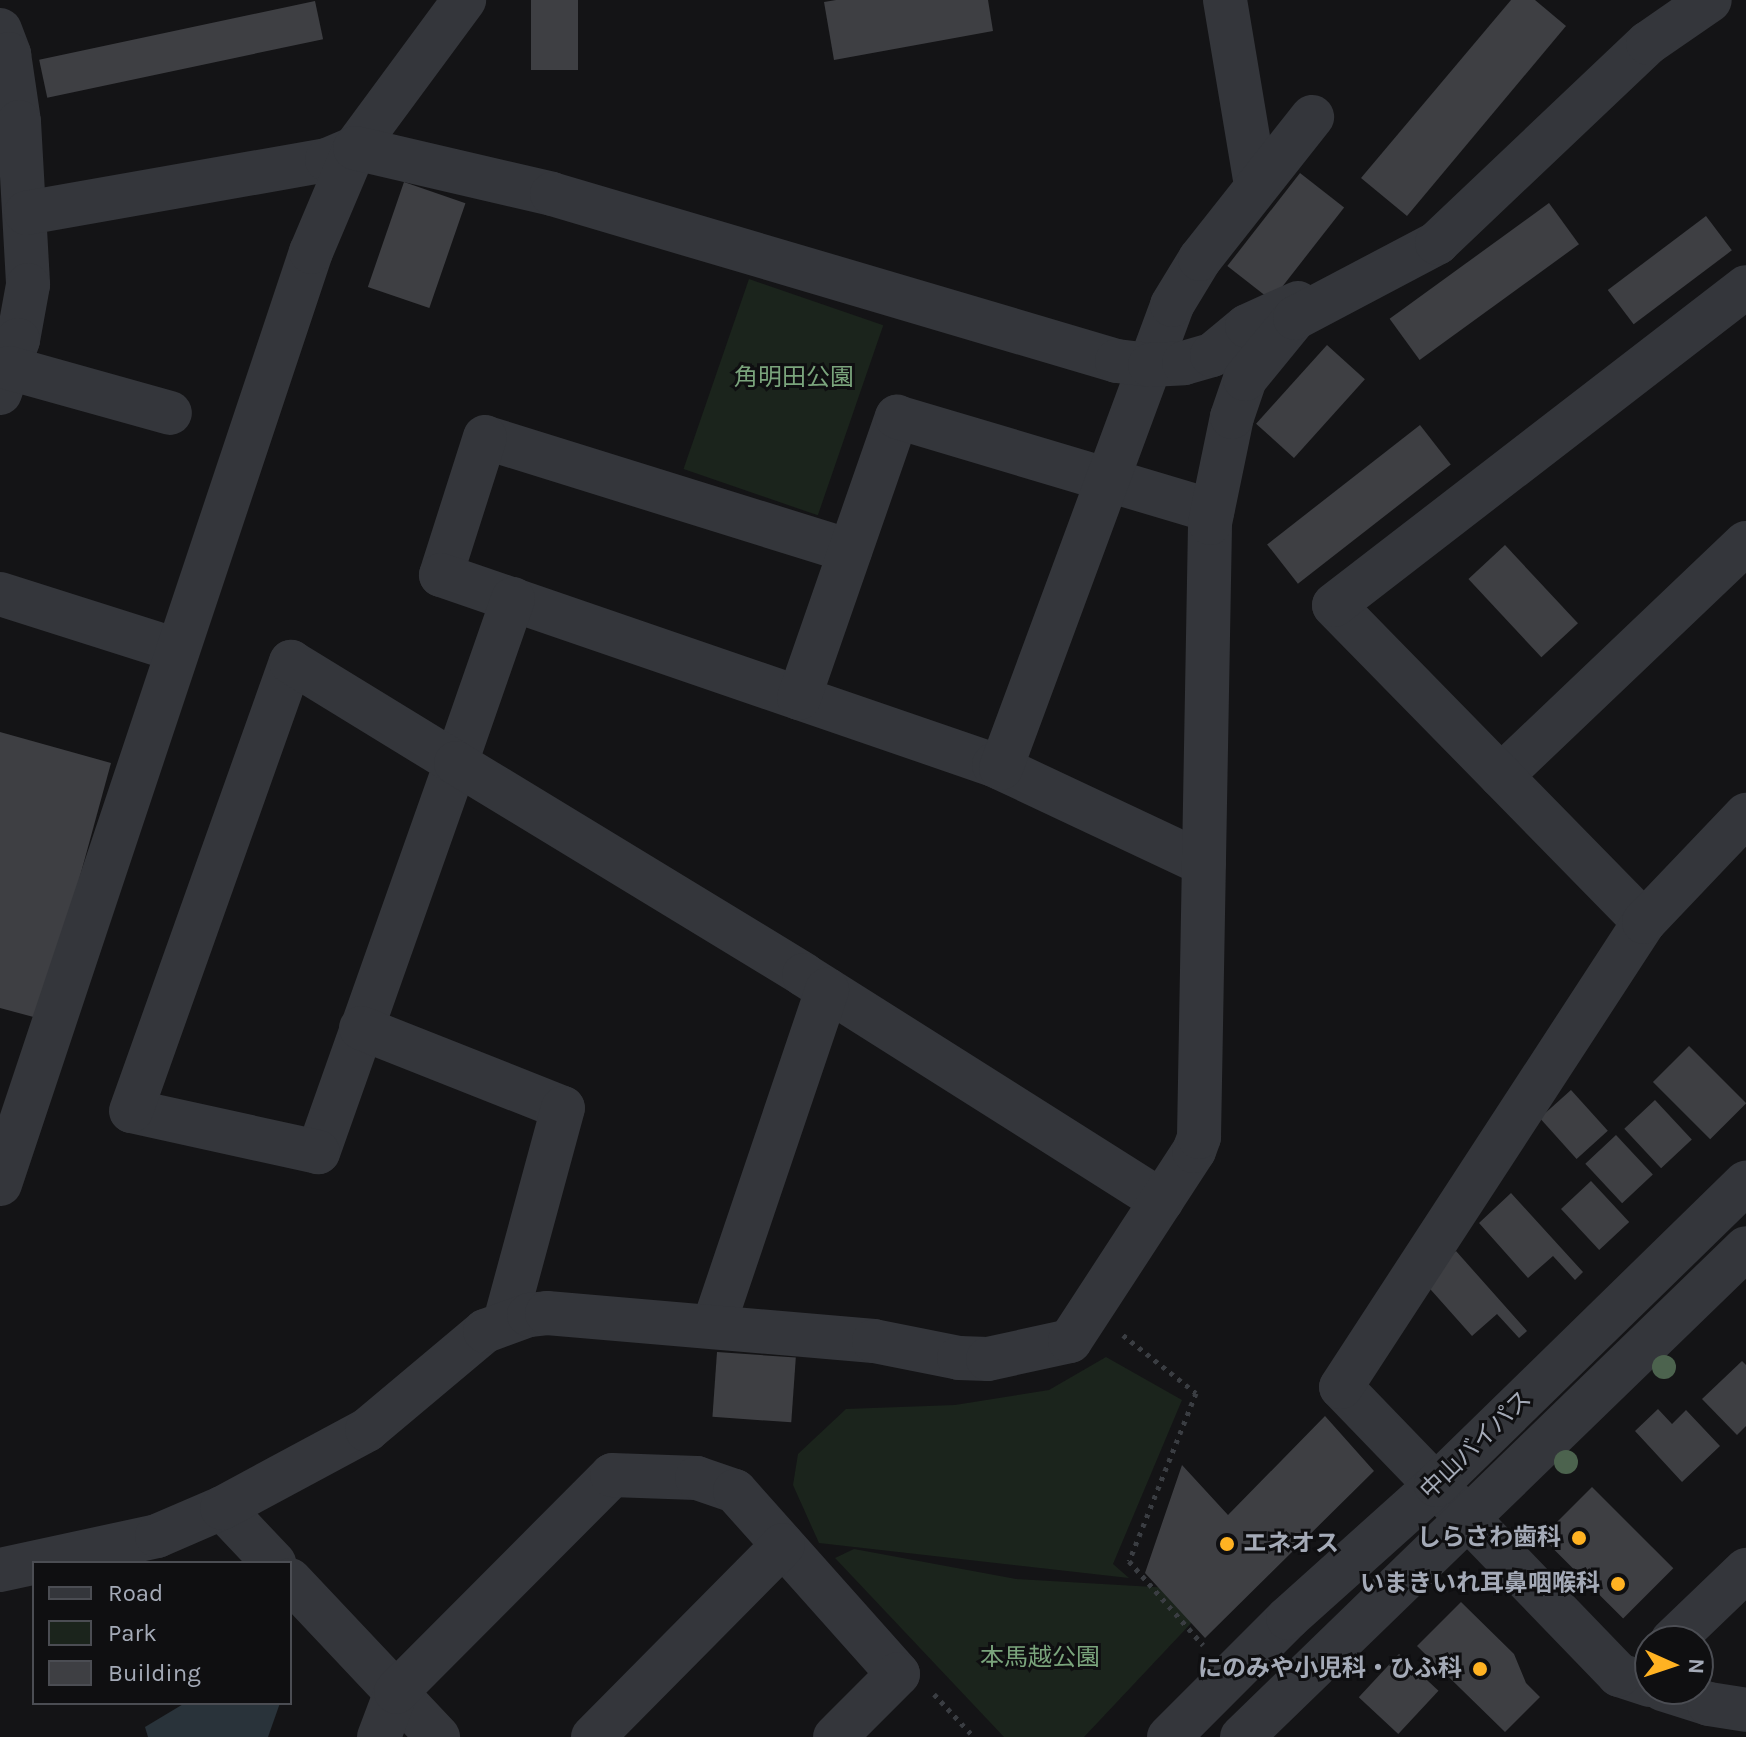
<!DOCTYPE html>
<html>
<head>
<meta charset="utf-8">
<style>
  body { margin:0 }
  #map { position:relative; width:1746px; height:1737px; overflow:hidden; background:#141416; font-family:Karla,"Noto Sans JP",sans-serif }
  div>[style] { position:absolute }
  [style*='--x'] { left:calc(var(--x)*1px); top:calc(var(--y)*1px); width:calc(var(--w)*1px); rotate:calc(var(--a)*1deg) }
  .green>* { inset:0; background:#1b241c; transform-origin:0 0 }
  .water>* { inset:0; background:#29333a }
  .building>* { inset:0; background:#3e3f43; transform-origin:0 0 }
  .path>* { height:5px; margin-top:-2.5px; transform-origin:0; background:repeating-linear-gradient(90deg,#3a3d42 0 4px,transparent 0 10px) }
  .minor>* { height:44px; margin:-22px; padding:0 22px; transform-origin:22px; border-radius:22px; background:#34363b }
  .trees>* { width:24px; height:24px; margin:-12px; border-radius:50%; background:#4c634e }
  .dots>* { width:22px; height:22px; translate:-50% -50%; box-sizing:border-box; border:4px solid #0f0f11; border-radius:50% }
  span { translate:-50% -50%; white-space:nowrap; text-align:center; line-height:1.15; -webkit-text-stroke:6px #0f0f11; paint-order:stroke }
  .park-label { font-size:24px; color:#7aa47c }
  .street-label { font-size:24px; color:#a4aab7 }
  .poi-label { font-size:24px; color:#a4aab7; font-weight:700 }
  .right { translate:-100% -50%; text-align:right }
  .left { translate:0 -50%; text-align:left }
  .legend { position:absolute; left:32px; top:1561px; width:260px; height:144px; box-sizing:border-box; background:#0f0f11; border:2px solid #4b4d53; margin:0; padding:10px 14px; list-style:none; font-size:24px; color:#a4aab7 }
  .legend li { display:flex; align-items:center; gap:16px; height:40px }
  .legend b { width:40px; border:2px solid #4b4d53 }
  .north { position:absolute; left:1634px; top:1625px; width:80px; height:80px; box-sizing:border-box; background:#0f0f11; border:2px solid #4b4d53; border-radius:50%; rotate:93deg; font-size:22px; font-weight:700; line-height:32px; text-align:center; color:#a4aab7 }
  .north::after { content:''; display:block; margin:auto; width:28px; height:36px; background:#ffb222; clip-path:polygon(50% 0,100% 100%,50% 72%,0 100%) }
</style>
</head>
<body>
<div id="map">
  <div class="green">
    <i style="left:749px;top:279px;width:142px;height:201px;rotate:19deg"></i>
    <i style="clip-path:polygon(1106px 1357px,1182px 1400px,1113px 1564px,1129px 1578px,819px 1543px,793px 1485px,798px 1454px,846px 1409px,955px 1405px,1049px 1390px)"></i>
    <i style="clip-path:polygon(854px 1549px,1016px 1579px,1171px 1588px,1196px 1618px,1084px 1737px,1004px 1737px,835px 1558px)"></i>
  </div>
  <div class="water">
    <i style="clip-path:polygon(185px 1703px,280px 1703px,268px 1737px,148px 1737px,145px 1727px)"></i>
  </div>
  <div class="building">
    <i style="left:531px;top:0;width:47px;height:70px"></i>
    <i style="clip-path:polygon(836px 0,988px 0,993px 31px,834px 60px,824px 2px)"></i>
    <i style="clip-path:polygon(1511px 0,1535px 0,1566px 26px,1407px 216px,1361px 178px)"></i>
    <i style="left:315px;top:1px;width:39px;height:282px;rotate:78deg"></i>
    <i style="left:1300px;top:173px;width:56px;height:118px;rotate:38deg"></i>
    <i style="left:404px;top:182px;width:65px;height:111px;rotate:19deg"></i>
    <i style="left:1549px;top:203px;width:51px;height:197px;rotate:54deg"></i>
    <i style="left:1706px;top:216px;width:43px;height:123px;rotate:53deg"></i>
    <i style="left:1327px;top:345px;width:51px;height:106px;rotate:42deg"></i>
    <i style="left:1420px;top:425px;width:50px;height:194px;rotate:52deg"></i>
    <i style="left:1505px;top:545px;width:107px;height:50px;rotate:47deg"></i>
    <i style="clip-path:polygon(0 732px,111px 763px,41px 1019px,0 1008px)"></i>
    <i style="left:1689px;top:1046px;width:81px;height:51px;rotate:45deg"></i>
    <i style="left:1571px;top:1090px;width:55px;height:42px;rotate:48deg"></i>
    <i style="left:1655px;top:1100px;width:54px;height:42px;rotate:47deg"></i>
    <i style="left:1616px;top:1135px;width:54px;height:42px;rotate:47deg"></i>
    <i style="left:1591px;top:1181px;width:56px;height:41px;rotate:47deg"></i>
    <i style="clip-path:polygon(1511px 1193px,1583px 1272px,1575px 1280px,1553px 1256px,1528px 1278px,1479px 1223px)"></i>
    <i style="clip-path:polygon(1456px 1251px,1527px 1331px,1519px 1338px,1497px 1314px,1472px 1336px,1423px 1281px)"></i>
    <i style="left:717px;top:1352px;width:79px;height:65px;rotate:4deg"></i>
    <i style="clip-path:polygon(1742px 1361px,1746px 1365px,1746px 1426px,1737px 1435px,1702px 1399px)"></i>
    <i style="clip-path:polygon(1658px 1409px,1672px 1424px,1686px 1410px,1720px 1446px,1682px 1482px,1635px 1431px)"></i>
    <i style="clip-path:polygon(1325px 1416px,1374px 1471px,1205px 1638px,1145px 1573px,1182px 1465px,1228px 1515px)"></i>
    <i style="left:1592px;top:1487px;width:115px;height:71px;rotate:45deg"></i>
    <i style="clip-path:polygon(1461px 1602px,1514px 1654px,1526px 1683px,1540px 1697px,1505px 1732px,1417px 1646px)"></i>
    <i style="left:1399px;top:1654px;width:54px;height:59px;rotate:43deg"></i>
  </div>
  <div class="path">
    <i style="--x:1123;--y:1335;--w:93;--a:38.5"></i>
    <i style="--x:1196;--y:1393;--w:181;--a:111.7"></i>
    <i style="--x:1129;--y:1561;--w:112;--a:48.6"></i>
    <i style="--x:934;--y:1694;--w:59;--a:47.1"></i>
  </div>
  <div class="minor">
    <i style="--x:1225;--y:0;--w:188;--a:80.5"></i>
    <i style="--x:0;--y:30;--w:26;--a:69"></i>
    <i style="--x:9;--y:54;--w:69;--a:81.6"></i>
    <i style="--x:19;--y:122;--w:163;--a:86.8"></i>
    <i style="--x:28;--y:285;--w:56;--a:100.3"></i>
    <i style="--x:18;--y:340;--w:56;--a:108.8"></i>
    <i style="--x:26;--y:213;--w:306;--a:-10"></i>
    <i style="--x:327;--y:160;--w:30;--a:-23"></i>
    <i style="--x:355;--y:148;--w:184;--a:-53.6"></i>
    <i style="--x:9;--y:368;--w:167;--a:15.6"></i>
    <i style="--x:850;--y:551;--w:382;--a:-162.7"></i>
    <i style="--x:485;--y:437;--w:145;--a:107.7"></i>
    <i style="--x:441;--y:575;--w:585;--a:18.96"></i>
    <i style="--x:994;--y:765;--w:232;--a:25.2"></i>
    <i style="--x:0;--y:594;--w:186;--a:17.6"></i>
    <i style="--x:513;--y:599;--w:174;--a:109.2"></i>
    <i style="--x:456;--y:763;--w:413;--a:109.5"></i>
    <i style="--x:318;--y:1152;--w:191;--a:-167.6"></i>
    <i style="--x:131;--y:1111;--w:477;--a:-70.4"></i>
    <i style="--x:291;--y:662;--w:193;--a:31.5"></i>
    <i style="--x:456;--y:763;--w:407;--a:31.3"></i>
    <i style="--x:804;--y:975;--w:423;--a:32.3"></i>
    <i style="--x:799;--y:698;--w:298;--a:-70.8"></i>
    <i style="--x:897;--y:417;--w:329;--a:16.6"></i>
    <i style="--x:1001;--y:768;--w:494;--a:-69.7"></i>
    <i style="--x:1172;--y:305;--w:54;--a:-58.7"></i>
    <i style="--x:1200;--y:259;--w:181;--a:-51.7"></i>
    <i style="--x:1501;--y:776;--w:338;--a:-43.6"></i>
    <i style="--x:1644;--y:922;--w:443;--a:-134.4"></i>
    <i style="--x:1334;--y:605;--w:520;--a:-37.66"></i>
    <i style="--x:361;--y:1028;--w:217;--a:21.6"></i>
    <i style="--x:563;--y:1108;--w:222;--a:105.2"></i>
    <i style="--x:0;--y:1184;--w:983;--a:-71.55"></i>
    <i style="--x:311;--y:252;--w:113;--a:-67.1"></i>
    <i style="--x:355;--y:148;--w:202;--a:13.1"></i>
    <i style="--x:552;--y:194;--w:589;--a:16.47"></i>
    <i style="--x:1117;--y:361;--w:33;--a:7"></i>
    <i style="--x:1150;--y:365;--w:34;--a:-3"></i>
    <i style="--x:1184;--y:363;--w:29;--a:-16"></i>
    <i style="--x:1212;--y:355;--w:45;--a:-39.6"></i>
    <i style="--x:1247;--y:326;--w:56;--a:-24.3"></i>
    <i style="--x:713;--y:1327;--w:356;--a:-71.3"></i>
    <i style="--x:222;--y:1508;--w:76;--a:46.6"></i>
    <i style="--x:0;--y:1570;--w:161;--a:-12.2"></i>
    <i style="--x:157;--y:1536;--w:71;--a:-23.3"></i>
    <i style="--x:222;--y:1508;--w:165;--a:-28.3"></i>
    <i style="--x:367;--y:1430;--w:154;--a:-40"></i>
    <i style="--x:485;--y:1331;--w:47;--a:-20"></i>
    <i style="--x:529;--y:1315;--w:18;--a:-6"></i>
    <i style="--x:547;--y:1313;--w:328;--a:4.9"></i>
    <i style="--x:874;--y:1341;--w:87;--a:11.3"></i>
    <i style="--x:959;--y:1358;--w:29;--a:2"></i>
    <i style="--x:988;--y:1359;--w:84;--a:-12.4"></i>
    <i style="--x:1070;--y:1341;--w:227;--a:-56.9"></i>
    <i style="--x:1194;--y:1151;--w:15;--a:-70"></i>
    <i style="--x:1199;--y:1137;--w:614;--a:-88.97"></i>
    <i style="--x:1210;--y:523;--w:108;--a:-78.3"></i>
    <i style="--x:1232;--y:417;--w:40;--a:-71.1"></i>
    <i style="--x:1245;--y:379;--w:79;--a:-50.7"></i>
    <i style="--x:1295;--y:318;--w:161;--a:-27.8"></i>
    <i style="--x:1437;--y:243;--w:291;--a:-43.5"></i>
    <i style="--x:1648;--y:43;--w:75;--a:-34.7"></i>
    <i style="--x:290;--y:1580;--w:216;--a:46.7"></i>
    <i style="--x:1672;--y:1641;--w:103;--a:-43.8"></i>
    <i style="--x:1650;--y:1685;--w:33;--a:-162"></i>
    <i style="--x:1619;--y:1675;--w:400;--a:-134"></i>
    <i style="--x:1341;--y:1387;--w:555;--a:-56.91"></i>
    <i style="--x:1644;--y:922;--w:148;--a:-46.4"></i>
    <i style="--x:1662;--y:1689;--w:49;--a:17.7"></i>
    <i style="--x:1709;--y:1704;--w:37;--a:9"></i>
    <i style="--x:379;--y:1737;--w:48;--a:-69.3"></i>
    <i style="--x:396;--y:1692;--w:306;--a:-45.1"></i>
    <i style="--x:612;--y:1475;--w:85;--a:2"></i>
    <i style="--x:697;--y:1478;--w:40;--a:18.9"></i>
    <i style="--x:735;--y:1491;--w:245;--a:48.3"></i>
    <i style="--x:898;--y:1674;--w:89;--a:135"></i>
    <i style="--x:593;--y:1737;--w:270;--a:-45.3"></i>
    <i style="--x:1169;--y:1737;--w:168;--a:-45"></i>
    <i style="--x:1288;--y:1618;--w:199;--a:-41.9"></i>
    <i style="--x:1436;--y:1485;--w:433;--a:-44.3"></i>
    <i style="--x:1242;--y:1737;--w:702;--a:-44.13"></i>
  </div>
  <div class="trees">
    <i style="left:1664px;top:1367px"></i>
    <i style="left:1566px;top:1462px"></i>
  </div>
  <div class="dots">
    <i style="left:1579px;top:1538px;background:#ffb222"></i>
    <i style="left:1227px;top:1544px;background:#ffb222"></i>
    <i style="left:1618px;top:1584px;background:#ffb222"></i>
    <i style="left:1480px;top:1669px;background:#ffb222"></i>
  </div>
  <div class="park-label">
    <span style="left:794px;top:378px">角明田公園</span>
    <span style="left:1040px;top:1658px">本馬越公園</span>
  </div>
  <div class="street-label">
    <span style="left:1476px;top:1445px;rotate:-44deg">中山バイパス</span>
  </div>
  <div class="poi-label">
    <span class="right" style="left:1561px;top:1538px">しらさわ歯科</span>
    <span class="left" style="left:1243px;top:1544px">エネオス</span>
    <span class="right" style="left:1600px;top:1584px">いまきいれ耳鼻咽喉科</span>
    <span class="right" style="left:1462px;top:1669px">にのみや小児科・ひふ科</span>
  </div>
  <ul class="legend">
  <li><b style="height:10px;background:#34363b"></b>Road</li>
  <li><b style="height:22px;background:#1b241c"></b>Park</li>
  <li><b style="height:22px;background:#3e3f43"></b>Building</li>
  </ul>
  <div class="north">N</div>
</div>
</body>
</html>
